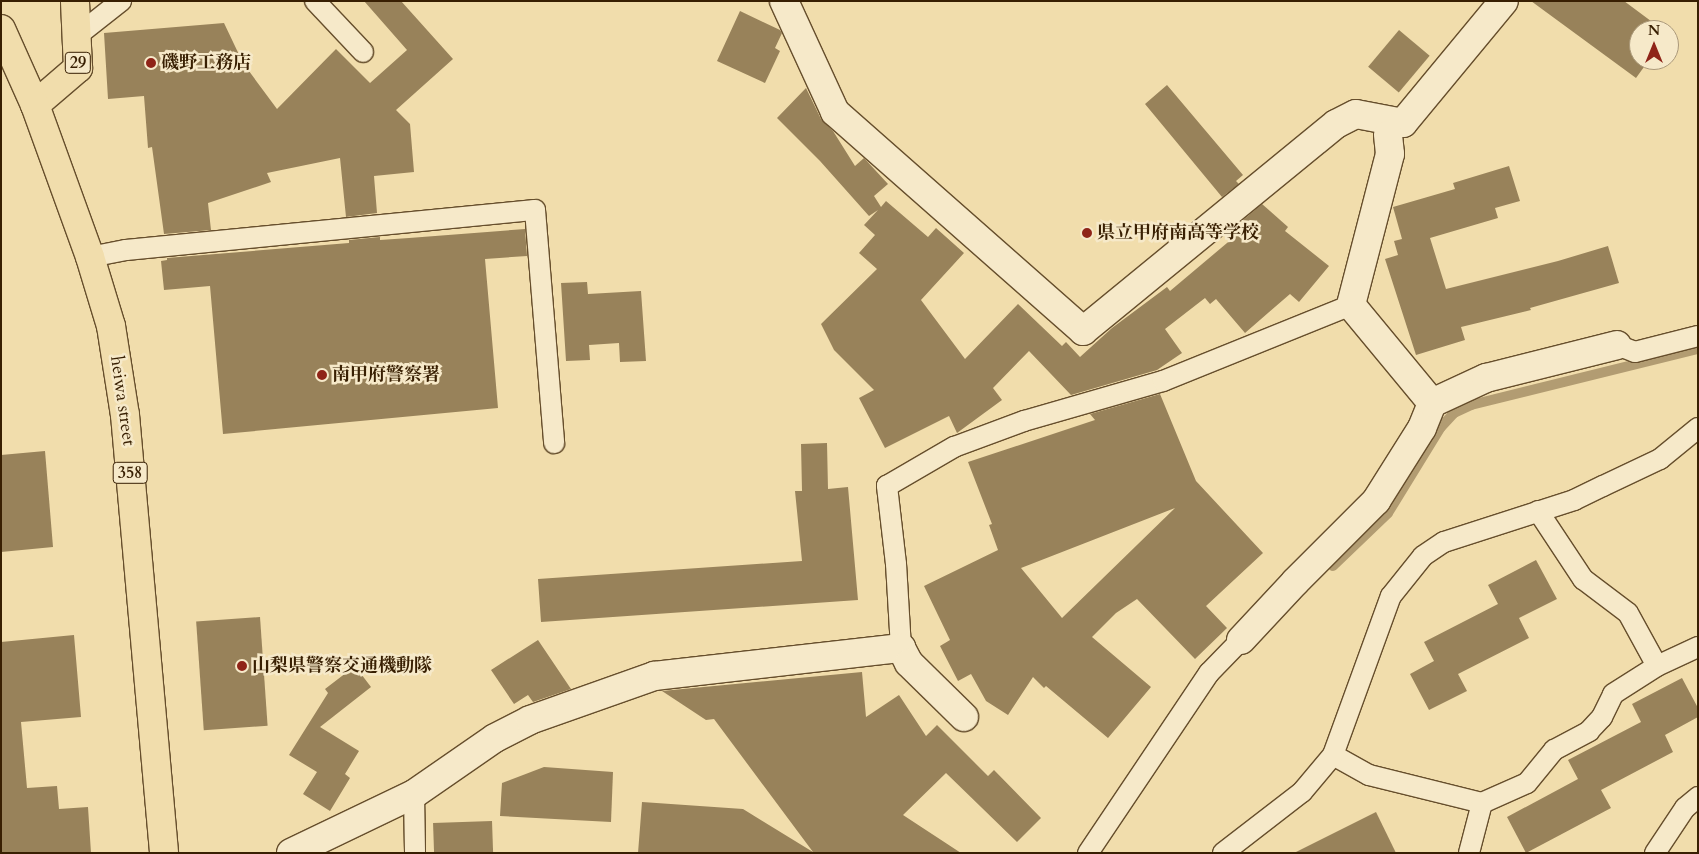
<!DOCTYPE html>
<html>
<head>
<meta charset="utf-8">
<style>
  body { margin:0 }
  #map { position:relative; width:1699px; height:854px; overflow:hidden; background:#f1ddac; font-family:Cardo,"Noto Serif JP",serif }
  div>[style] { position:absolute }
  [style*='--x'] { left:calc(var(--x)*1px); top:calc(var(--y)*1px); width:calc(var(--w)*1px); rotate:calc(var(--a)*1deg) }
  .stream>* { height:10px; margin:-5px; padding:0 5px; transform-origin:5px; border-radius:5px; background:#b29c72 }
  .building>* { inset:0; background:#98825a; transform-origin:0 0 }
  .roads { filter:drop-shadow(1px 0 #664e2c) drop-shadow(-1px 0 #664e2c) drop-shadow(0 1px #664e2c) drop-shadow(0 -1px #664e2c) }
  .lane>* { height:20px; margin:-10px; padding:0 10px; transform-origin:10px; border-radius:10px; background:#f6e9c9 }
  .street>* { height:28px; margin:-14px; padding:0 14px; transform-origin:14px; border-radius:14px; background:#f6e9c9 }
  .primary>* { height:28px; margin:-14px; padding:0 14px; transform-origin:14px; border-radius:14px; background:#f1ddac }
  .highway>* { height:28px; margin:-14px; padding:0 14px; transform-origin:14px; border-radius:14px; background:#f1ddac }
  .dots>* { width:14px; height:14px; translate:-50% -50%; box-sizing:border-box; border:2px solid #f6e9c9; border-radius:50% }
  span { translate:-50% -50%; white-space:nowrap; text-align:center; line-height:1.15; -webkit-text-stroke:5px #f6e9c9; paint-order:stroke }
  .shield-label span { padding:1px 4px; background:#f6e9c9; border:1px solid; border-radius:4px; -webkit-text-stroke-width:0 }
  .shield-label { font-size:16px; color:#381f02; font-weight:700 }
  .poi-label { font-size:18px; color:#381f02; font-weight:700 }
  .left { translate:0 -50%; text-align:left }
  .street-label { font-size:18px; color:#381f02 }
  .frame { position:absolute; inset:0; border:2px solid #381f02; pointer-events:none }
  .north { position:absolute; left:1629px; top:20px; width:50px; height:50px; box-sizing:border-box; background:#f6e9c9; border:1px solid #aa9879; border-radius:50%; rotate:0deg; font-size:14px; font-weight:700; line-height:20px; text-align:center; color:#381f02 }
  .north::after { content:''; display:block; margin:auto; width:18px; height:22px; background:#8f2418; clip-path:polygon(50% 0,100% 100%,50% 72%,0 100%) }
</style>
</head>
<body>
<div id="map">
  <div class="stream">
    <i style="--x:1333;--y:566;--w:76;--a:-43.9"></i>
    <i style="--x:1388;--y:513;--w:101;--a:-58.4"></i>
    <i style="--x:1441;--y:427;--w:19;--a:-47"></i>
    <i style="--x:1454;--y:413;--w:19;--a:-25"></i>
    <i style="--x:1471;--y:405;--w:234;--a:-13.9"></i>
  </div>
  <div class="building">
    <i style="clip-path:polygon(364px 1px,401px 1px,453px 59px,396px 110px,410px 124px,414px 172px,374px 176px,377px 213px,346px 217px,340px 158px,267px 173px,271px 182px,208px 203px,211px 230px,164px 234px,152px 147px,148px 148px,144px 96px,108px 99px,104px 33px,224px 23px,243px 63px,277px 109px,336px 49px,370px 83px,407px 50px)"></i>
    <i style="clip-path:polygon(1531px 1px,1624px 1px,1663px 30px,1639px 30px,1639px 60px,1649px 60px,1636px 78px)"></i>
    <i style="clip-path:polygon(740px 11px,780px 30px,782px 33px,775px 48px,780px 51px,765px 83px,717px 61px)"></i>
    <i style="left:1399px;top:30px;width:40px;height:48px;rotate:40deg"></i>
    <i style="clip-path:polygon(1167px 85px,1243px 175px,1236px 181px,1239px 184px,1222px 197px,1145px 104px)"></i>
    <i style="clip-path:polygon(806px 88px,821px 119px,833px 131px,855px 166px,864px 158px,888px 184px,874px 196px,881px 207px,886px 201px,928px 237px,936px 228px,964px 253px,921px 300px,965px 359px,1018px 304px,1062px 346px,1066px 342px,1080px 357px,1112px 328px,1167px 287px,1170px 291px,1246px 227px,1242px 221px,1262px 204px,1288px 227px,1285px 231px,1329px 266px,1299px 302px,1290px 294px,1245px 333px,1216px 299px,1210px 304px,1205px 298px,1165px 329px,1182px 353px,1157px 370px,1071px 395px,1029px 351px,993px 388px,1002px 400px,957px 433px,949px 416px,885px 448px,859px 398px,874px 390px,834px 350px,821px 324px,877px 269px,859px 253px,875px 235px,864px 225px,878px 210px,869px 216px,820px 161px,777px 118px)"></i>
    <i style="clip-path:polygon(1509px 166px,1520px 201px,1495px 208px,1498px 218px,1430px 238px,1446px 289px,1558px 261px,1608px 246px,1619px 283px,1530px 308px,1531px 310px,1461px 327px,1465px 340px,1416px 355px,1385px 259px,1398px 255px,1394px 241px,1402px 239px,1393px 207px,1455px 189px,1453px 183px)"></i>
    <i style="clip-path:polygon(525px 229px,527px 256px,485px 259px,498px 408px,223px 434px,210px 286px,164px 290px,161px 261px,167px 260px,167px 258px,349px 243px,349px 240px,380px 237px,380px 240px,409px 238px)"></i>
    <i style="clip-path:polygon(587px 282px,588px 294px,641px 291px,646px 361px,620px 362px,619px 343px,589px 345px,590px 360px,566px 361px,561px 283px)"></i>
    <i style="clip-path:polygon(evenodd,1160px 394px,1196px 481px,1263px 553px,1206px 606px,1227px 628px,1195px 659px,1137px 599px,1116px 613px,1092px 637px,1151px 687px,1108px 738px,1046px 686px,1044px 688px,1033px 677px,1008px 715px,986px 701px,971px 674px,958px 681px,940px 646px,950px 640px,924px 586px,998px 550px,989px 525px,992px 524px,968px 462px,1095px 420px,1090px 414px,1160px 394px,1175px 508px,1062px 618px,1021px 568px,1175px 508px)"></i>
    <i style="clip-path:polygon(827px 443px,828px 489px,848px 487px,858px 600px,541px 622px,538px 579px,802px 561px,795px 491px,802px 491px,801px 444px)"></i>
    <i style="clip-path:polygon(45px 451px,53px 547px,1px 552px,1px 455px)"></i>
    <i style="clip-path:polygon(1536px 560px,1557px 599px,1519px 618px,1529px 638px,1458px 674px,1467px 691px,1429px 710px,1410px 674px,1434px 661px,1424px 642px,1498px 604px,1488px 585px)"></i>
    <i style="left:260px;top:617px;width:109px;height:64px;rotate:86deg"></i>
    <i style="clip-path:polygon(74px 635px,81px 717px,21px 722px,27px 788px,57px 786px,59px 809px,88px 807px,91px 853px,1px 853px,1px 642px)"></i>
    <i style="clip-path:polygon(538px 640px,571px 689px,533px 702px,528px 695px,514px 704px,491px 670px)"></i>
    <i style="clip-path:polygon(355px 666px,371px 687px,320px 727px,359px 751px,345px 774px,350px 778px,330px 811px,303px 794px,317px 772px,289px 755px,328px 693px,325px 689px)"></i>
    <i style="clip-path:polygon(862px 672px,866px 717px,899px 695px,926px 736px,937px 725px,988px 776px,994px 770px,1041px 818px,1017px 842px,946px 773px,903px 815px,961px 853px,638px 853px,642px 802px,743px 809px,813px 852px,714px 719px,706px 720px,662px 691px)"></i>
    <i style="clip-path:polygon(1682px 678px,1698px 708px,1698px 717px,1665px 735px,1673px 752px,1601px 790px,1611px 808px,1526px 853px,1507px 817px,1578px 779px,1568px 760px,1641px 722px,1632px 704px)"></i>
    <i style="clip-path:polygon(544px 767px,613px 772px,611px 822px,500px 816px,502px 783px)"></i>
    <i style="clip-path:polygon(1376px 812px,1396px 853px,1294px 853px)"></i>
    <i style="left:492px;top:821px;width:32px;height:59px;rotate:88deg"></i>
  </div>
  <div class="roads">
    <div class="lane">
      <i style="--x:315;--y:1;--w:70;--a:46.7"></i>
      <i style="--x:78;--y:35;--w:55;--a:-38.3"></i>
      <i style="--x:90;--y:257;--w:37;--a:-11"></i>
      <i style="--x:126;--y:250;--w:411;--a:-5.6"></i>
      <i style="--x:535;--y:210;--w:234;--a:85.3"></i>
      <i style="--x:1617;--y:345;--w:19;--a:21"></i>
      <i style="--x:1635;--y:352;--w:65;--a:-14.3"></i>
      <i style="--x:1538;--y:511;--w:82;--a:56.5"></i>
      <i style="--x:1583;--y:579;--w:56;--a:37.1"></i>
      <i style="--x:1628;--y:613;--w:60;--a:61.3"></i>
      <i style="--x:901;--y:648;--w:84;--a:-93.4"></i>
      <i style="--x:896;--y:564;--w:79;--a:-96.6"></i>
      <i style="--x:887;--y:486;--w:78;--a:-30.2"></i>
      <i style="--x:954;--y:447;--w:75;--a:-20.4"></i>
      <i style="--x:1024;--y:421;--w:145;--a:-16.1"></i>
      <i style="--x:1163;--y:381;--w:203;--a:-22"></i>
      <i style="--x:1333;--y:755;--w:41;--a:29.1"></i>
      <i style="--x:1369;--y:775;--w:116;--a:13.9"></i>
      <i style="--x:1482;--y:803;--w:52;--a:104.6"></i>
      <i style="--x:414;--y:794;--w:59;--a:89"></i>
      <i style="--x:1482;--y:803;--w:49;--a:-24"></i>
      <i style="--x:1527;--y:783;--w:43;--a:-50.7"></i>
      <i style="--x:1554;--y:750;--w:40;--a:-28"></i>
      <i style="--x:1589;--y:731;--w:19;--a:-47"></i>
      <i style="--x:1602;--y:717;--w:25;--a:-64"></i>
      <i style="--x:1613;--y:694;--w:52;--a:-32.5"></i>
      <i style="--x:1657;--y:666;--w:45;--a:-24.9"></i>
      <i style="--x:1088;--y:853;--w:217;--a:-56.1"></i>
      <i style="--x:1209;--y:673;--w:46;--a:-45.9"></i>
      <i style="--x:1223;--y:853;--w:100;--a:-37.7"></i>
      <i style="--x:1302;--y:792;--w:48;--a:-50"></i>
      <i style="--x:1333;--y:755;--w:169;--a:-70"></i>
      <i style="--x:1391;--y:596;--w:51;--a:-51.3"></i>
      <i style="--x:1423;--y:556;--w:25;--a:-34"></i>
      <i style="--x:1444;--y:542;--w:137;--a:-17.9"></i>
      <i style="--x:1574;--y:500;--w:32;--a:-26"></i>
      <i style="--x:1603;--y:486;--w:63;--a:-25.3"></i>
      <i style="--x:1660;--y:459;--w:49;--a:-39.2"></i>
      <i style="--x:1655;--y:853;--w:54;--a:-56.3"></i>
      <i style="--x:1685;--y:808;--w:17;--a:-40"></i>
    </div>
    <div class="street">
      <i style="--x:784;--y:1;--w:122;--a:65.3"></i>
      <i style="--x:835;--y:112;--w:331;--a:41.4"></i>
      <i style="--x:1083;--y:331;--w:327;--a:-39.3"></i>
      <i style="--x:1336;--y:124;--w:22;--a:-27"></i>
      <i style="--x:1356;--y:114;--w:48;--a:10.8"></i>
      <i style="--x:1403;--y:123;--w:158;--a:-50.4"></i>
      <i style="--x:1388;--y:135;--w:19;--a:84"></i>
      <i style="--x:1390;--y:154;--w:156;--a:104.5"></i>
      <i style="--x:1351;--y:305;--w:127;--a:50.4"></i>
      <i style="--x:1241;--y:640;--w:79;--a:-47"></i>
      <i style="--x:1295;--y:582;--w:115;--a:-45"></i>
      <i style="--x:1376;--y:501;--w:86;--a:-57.8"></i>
      <i style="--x:1422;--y:428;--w:27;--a:-68"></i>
      <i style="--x:1432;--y:403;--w:60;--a:-24.8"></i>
      <i style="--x:1486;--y:378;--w:135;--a:-14.1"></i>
      <i style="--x:291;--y:853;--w:136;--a:-25.6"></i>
      <i style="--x:414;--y:794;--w:98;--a:-34.7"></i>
      <i style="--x:495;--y:738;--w:39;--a:-27"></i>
      <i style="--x:530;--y:720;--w:132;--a:-19.5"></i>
      <i style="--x:654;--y:676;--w:249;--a:-6.5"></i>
      <i style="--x:901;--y:648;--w:17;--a:62"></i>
      <i style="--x:909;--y:663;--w:77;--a:44.5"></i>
    </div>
    <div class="primary">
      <i style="--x:35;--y:105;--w:57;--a:-40.7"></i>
      <i style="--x:78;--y:68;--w:67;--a:-92.6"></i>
    </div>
    <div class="highway">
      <i style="--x:1;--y:29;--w:83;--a:65.9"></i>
      <i style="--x:35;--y:105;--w:162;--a:70.1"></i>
      <i style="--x:90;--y:257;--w:72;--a:73.1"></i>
      <i style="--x:111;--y:326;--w:90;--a:81.1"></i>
      <i style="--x:125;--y:415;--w:440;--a:84.9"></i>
    </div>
  </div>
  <div class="dots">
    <i style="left:151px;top:63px;background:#8f2418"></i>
    <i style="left:1087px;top:233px;background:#8f2418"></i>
    <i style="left:322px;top:375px;background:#8f2418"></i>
    <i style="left:242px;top:666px;background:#8f2418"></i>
  </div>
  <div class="shield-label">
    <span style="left:78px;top:63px">29</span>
    <span style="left:130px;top:473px">358</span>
  </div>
  <div class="poi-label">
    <span class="left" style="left:161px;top:63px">磯野工務店</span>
    <span class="left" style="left:1097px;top:233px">県立甲府南高等学校</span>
    <span class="left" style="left:332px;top:375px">南甲府警察署</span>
    <span class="left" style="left:252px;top:666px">山梨県警察交通機動隊</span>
  </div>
  <div class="street-label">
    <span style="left:122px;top:401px;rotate:82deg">heiwa street</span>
  </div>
  <div class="frame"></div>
  <div class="north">N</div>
</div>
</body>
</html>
